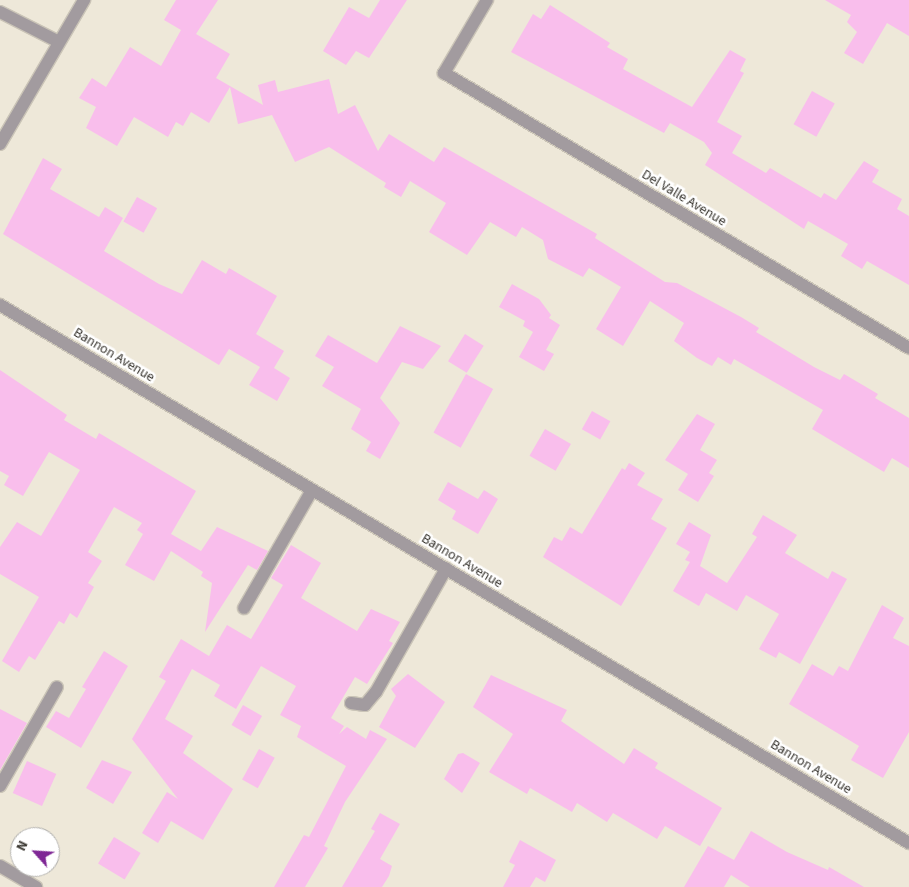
<!DOCTYPE html>
<html>
<head>
<meta charset="utf-8">
<style>
  body { margin:0 }
  #map { position:relative; width:909px; height:887px; overflow:hidden; background:#eee8d9; font-family:"Source Sans 3",sans-serif }
  div>[style] { position:absolute }
  [style*='--x'] { left:calc(var(--x)*1px); top:calc(var(--y)*1px); width:calc(var(--w)*1px); rotate:calc(var(--a)*1deg) }
  .building>* { inset:0; background:#f9beec; transform-origin:0 0 }
  .roads { filter:drop-shadow(1px 0 #cac4b7) drop-shadow(-1px 0 #cac4b7) drop-shadow(0 1px #cac4b7) drop-shadow(0 -1px #cac4b7) }
  .service>* { height:12px; margin:-6px; padding:0 6px; transform-origin:6px; border-radius:6px; background:#a29b9f }
  .minor>* { height:12px; margin:-6px; padding:0 6px; transform-origin:6px; border-radius:6px; background:#a29b9f }
  .tertiary>* { height:12px; margin:-6px; padding:0 6px; transform-origin:6px; border-radius:6px; background:#a29b9f }
  span { translate:-50% -50%; white-space:nowrap; text-align:center; line-height:1.15; -webkit-text-stroke:5px #fff; paint-order:stroke }
  .street-label { font-size:14px; color:#393630 }
  .north { position:absolute; left:10px; top:827px; width:50px; height:50px; box-sizing:border-box; background:#fff; border:1px solid #b0afac; border-radius:50%; rotate:296deg; font-size:14px; font-weight:700; line-height:20px; text-align:center; color:#393630 }
  .north::after { content:''; display:block; margin:auto; width:18px; height:22px; background:#7f2795; clip-path:polygon(50% 0,100% 100%,50% 72%,0 100%) }
</style>
</head>
<body>
<div id="map">
  <div class="building">
    <i style="clip-path:polygon(176px 0,218px 0,196px 34px,230px 54px,216px 78px,263px 105px,258px 85px,275px 80px,278px 92px,329px 79px,338px 114px,355px 105px,378px 151px,389px 134px,434px 162px,444px 147px,597px 234px,595px 238px,665px 282px,677px 283px,741px 317px,759px 328px,756px 332px,814px 367px,840px 380px,844px 374px,878px 394px,875px 398px,909px 418px,909px 468px,892px 458px,884px 472px,812px 429px,823px 410px,734px 359px,731px 365px,718px 357px,712px 366px,697px 358px,674px 341px,684px 323px,650px 301px,623px 346px,596px 329px,621px 287px,589px 268px,583px 277px,548px 259px,543px 240px,522px 227px,516px 237px,490px 222px,467px 255px,429px 232px,446px 203px,410px 181px,401px 197px,384px 187px,386px 183px,329px 147px,295px 162px,272px 115px,238px 124px,230px 87px,209px 123px,191px 112px,183px 126px,176px 122px,168px 137px,134px 117px,117px 146px,86px 128px,96px 107px,79px 98px,92px 78px,106px 87px,130px 47px,161px 66px,181px 30px,164px 20px)"></i>
    <i style="clip-path:polygon(380px 0,407px 0,369px 58px,356px 51px,346px 65px,323px 51px,349px 7px,369px 18px)"></i>
    <i style="clip-path:polygon(825px 0,909px 0,909px 36px,887px 23px,863px 64px,844px 53px,857px 32px,847px 22px,851px 15px)"></i>
    <i style="clip-path:polygon(550px 5px,610px 43px,607px 47px,628px 59px,623px 69px,692px 107px,730px 50px,746px 59px,740px 71px,744px 73px,717px 122px,742px 136px,732px 153px,766px 173px,770px 168px,821px 198px,824px 193px,836px 200px,864px 161px,879px 170px,872px 182px,902px 199px,897px 209px,909px 216px,909px 285px,867px 261px,862px 269px,841px 256px,848px 244px,808px 221px,804px 229px,705px 165px,712px 153px,704px 142px,670px 123px,664px 133px,511px 52px,533px 14px,541px 19px)"></i>
    <i style="left:812px;top:91px;width:26px;height:38px;rotate:29deg"></i>
    <i style="clip-path:polygon(43px 158px,62px 169px,50px 189px,99px 217px,105px 207px,123px 218px,104px 251px,159px 284px,182px 294px,202px 260px,226px 274px,229px 268px,277px 296px,256px 334px,284px 351px,274px 368px,290px 378px,277px 401px,249px 385px,260px 367px,229px 349px,219px 365px,3px 234px)"></i>
    <i style="left:137px;top:197px;width:23px;height:28px;rotate:29deg"></i>
    <i style="clip-path:polygon(512px 284px,539px 299px,551px 315px,549px 318px,560px 325px,546px 350px,554px 354px,544px 371px,519px 357px,533px 332px,523px 326px,525px 321px,499px 307px)"></i>
    <i style="clip-path:polygon(400px 326px,441px 346px,423px 369px,402px 362px,380px 398px,400px 423px,380px 459px,366px 451px,371px 442px,351px 429px,361px 409px,322px 386px,334px 367px,315px 356px,328px 335px,377px 363px)"></i>
    <i style="left:465px;top:334px;width:22px;height:32px;rotate:32deg"></i>
    <i style="clip-path:polygon(0 370px,67px 415px,64px 420px,96px 439px,99px 433px,196px 491px,171px 534px,201px 551px,217px 527px,268px 551px,257px 570px,248px 565px,205px 632px,212px 583px,201px 576px,203px 572px,171px 551px,154px 581px,125px 565px,143px 534px,137px 530px,142px 523px,114px 507px,88px 552px,102px 561px,88px 583px,94px 587px,77px 618px,70px 613px,64px 624px,59px 621px,35px 660px,29px 656px,19px 672px,2px 661px,39px 597px,0 574px,0 547px,17px 522px,41px 536px,80px 470px,49px 452px,23px 496px,4px 485px,9px 476px,0 471px)"></i>
    <i style="left:466px;top:374px;width:31px;height:67px;rotate:29deg"></i>
    <i style="left:592px;top:411px;width:21px;height:21px;rotate:29deg"></i>
    <i style="clip-path:polygon(697px 414px,715px 424px,700px 450px,717px 460px,709px 473px,714px 476px,698px 502px,678px 490px,688px 474px,665px 460px)"></i>
    <i style="left:545px;top:429px;width:30px;height:31px;rotate:30deg"></i>
    <i style="clip-path:polygon(629px 463px,645px 473px,637px 485px,663px 499px,651px 519px,667px 528px,621px 606px,543px 557px,554px 537px,562px 541px,570px 527px,582px 534px,622px 468px,625px 470px)"></i>
    <i style="clip-path:polygon(448px 482px,478px 499px,484px 490px,498px 499px,478px 534px,452px 519px,456px 511px,438px 500px)"></i>
    <i style="clip-path:polygon(763px 515px,797px 535px,785px 553px,828px 579px,832px 571px,847px 579px,800px 664px,779px 652px,776px 658px,759px 649px,779px 614px,746px 595px,737px 611px,706px 593px,699px 606px,673px 591px,690px 562px,685px 560px,690px 552px,676px 544px,689px 522px,711px 535px,700px 566px,727px 583px,757px 537px,752px 534px)"></i>
    <i style="clip-path:polygon(291px 545px,321px 563px,301px 598px,357px 631px,371px 609px,400px 622px,389px 641px,393px 643px,367px 684px,355px 677px,331px 718px,344px 726px,339px 734px,347px 727px,366px 739px,370px 730px,387px 739px,345px 802px,324px 846px,328px 848px,305px 887px,274px 887px,304px 835px,309px 837px,346px 766px,297px 737px,301px 726px,280px 715px,296px 686px,261px 666px,236px 709px,214px 696px,220px 685px,192px 669px,165px 719px,193px 736px,183px 753px,233px 789px,203px 840px,171px 821px,158px 843px,142px 833px,167px 792px,178px 799px,132px 739px,166px 681px,159px 677px,181px 639px,209px 656px,227px 625px,251px 639px,283px 585px,271px 578px)"></i>
    <i style="clip-path:polygon(882px 605px,904px 618px,893px 638px,909px 646px,909px 732px,883px 778px,851px 760px,859px 746px,789px 704px,812px 664px,833px 676px,839px 666px,848px 671px)"></i>
    <i style="clip-path:polygon(104px 651px,128px 666px,81px 748px,46px 727px,56px 711px,69px 718px,86px 689px,82px 687px)"></i>
    <i style="clip-path:polygon(408px 674px,445px 702px,415px 748px,379px 727px,396px 696px,391px 689px)"></i>
    <i style="clip-path:polygon(491px 675px,567px 710px,561px 721px,624px 764px,634px 748px,658px 763px,655px 768px,722px 808px,700px 846px,665px 826px,657px 839px,613px 813px,607px 822px,577px 803px,572px 812px,530px 788px,527px 794px,489px 772px,513px 734px,473px 707px)"></i>
    <i style="left:243px;top:705px;width:22px;height:23px;rotate:30deg"></i>
    <i style="clip-path:polygon(0 709px,27px 723px,0 770px)"></i>
    <i style="left:259px;top:749px;width:18px;height:35px;rotate:29deg"></i>
    <i style="clip-path:polygon(463px 753px,480px 763px,462px 793px,444px 779px,458px 754px)"></i>
    <i style="clip-path:polygon(102px 760px,132px 772px,113px 804px,86px 788px)"></i>
    <i style="left:27px;top:761px;width:32px;height:35px;rotate:24deg"></i>
    <i style="clip-path:polygon(380px 813px,400px 824px,380px 859px,392px 866px,389px 876px,382px 887px,342px 887px,375px 831px,371px 829px)"></i>
    <i style="clip-path:polygon(751px 831px,787px 852px,828px 870px,829px 867px,864px 887px,750px 887px,731px 875px,724px 887px,684px 887px,708px 846px,734px 860px)"></i>
    <i style="left:114px;top:837px;width:31px;height:31px;rotate:31deg"></i>
    <i style="clip-path:polygon(520px 840px,556px 860px,545px 882px,536px 877px,530px 887px,503px 887px,515px 865px,509px 862px)"></i>
  </div>
  <div class="roads">
    <div class="service">
      <i style="--x:244;--y:608;--w:136;--a:-60"></i>
      <i style="--x:351;--y:703;--w:14;--a:8"></i>
      <i style="--x:365;--y:705;--w:17;--a:-50"></i>
      <i style="--x:376;--y:692;--w:142;--a:-60.4"></i>
      <i style="--x:0;--y:786;--w:114;--a:-60.1"></i>
    </div>
    <div class="minor">
      <i style="--x:487;--y:0;--w:85;--a:120.5"></i>
      <i style="--x:444;--y:73;--w:540;--a:30.6"></i>
      <i style="--x:0;--y:12;--w:66;--a:27"></i>
      <i style="--x:0;--y:305;--w:1056;--a:30.62"></i>
      <i style="--x:0;--y:866;--w:42;--a:30.3"></i>
    </div>
    <div class="tertiary">
      <i style="--x:0;--y:144;--w:167;--a:-59.7"></i>
    </div>
  </div>
  <div class="street-label">
    <span style="left:684px;top:198px;rotate:31deg">Del Valle Avenue</span>
    <span style="left:114px;top:355px;rotate:31deg">Bannon Avenue</span>
    <span style="left:462px;top:561px;rotate:31deg">Bannon Avenue</span>
    <span style="left:811px;top:767px;rotate:31deg">Bannon Avenue</span>
  </div>
  <div class="north">N</div>
</div>
</body>
</html>
